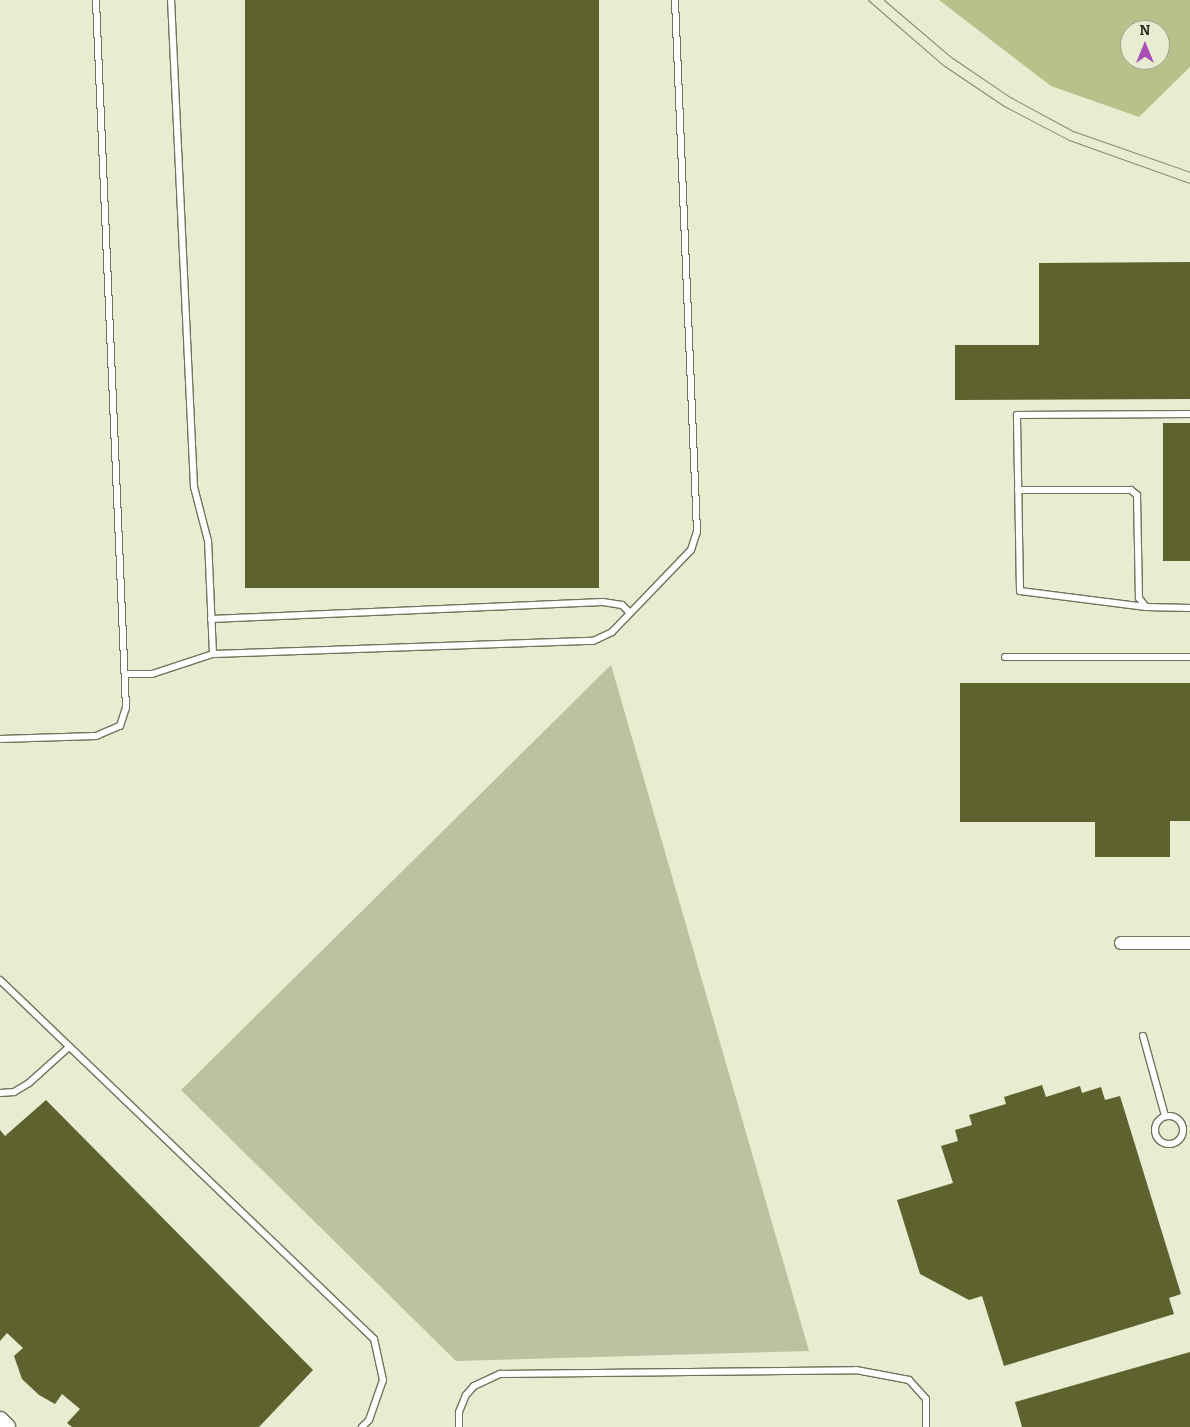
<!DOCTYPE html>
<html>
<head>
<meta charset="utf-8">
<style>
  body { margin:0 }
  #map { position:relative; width:1190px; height:1427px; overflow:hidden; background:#e8ecd0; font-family:Bitter,serif }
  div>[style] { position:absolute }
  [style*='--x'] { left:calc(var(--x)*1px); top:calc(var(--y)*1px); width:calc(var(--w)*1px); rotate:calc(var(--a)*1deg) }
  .green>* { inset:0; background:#bdc1a0 }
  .forest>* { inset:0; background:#bac08a }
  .building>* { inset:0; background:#5d622f; transform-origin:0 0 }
  .roads { filter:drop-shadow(1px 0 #71745c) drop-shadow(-1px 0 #71745c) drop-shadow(0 1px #71745c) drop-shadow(0 -1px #71745c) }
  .service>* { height:6px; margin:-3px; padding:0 3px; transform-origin:3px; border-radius:3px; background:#fff }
  .service>.ring { margin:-3px; padding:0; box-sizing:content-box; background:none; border:6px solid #fff; border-radius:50% }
  .minor>* { height:12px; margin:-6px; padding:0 6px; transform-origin:6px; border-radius:6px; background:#fff }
  .tertiary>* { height:16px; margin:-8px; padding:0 8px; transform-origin:8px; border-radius:8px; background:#fff }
  .tram>* { height:1px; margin:-0.5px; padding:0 0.5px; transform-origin:0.5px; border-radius:0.5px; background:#848774 }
  span { translate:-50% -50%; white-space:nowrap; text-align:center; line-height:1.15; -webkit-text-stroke:5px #e8ecd0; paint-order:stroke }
  .north { position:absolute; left:1120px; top:20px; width:50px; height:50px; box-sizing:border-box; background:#e8ecd0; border:1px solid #9fa28d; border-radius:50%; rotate:0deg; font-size:14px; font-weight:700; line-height:20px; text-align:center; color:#313328 }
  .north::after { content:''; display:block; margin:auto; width:18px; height:22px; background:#aa4cb5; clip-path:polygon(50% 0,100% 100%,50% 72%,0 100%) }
</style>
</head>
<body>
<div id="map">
  <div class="green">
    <i style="clip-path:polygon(611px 665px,809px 1351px,456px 1361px,181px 1090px)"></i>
  </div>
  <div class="forest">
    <i style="clip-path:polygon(evenodd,939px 0,1190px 0,1190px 67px,1139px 117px,1051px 86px,939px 0,1130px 30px,1160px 30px,1160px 60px,1130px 60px,1130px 30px)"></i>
  </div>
  <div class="building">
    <i style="left:245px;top:0;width:354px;height:588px"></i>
    <i style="clip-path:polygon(1190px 262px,1190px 399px,955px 400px,955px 345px,1039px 345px,1039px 263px)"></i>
    <i style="left:1163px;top:423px;width:27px;height:138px"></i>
    <i style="clip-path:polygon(960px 683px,1190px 683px,1190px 821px,1170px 821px,1170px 857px,1095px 857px,1095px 822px,960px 822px)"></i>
    <i style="clip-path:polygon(1042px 1085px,1046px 1097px,1080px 1086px,1082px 1093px,1101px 1087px,1105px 1100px,1120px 1096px,1181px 1294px,1169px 1298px,1174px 1314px,1004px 1366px,982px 1296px,969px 1300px,920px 1274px,897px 1200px,953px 1183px,941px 1146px,958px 1141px,955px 1130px,972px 1125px,969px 1115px,1006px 1104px,1004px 1097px)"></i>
    <i style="clip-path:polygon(46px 1100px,313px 1370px,259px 1427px,72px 1427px,67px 1423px,80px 1409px,62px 1394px,55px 1404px,39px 1395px,22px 1379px,14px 1356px,23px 1348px,7px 1333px,0 1341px,0 1130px,5px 1136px)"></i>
    <i style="clip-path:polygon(1190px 1352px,1190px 1427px,1022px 1427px,1015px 1402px)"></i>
  </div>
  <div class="roads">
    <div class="service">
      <i style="--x:1018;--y:490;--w:113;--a:0"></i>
      <i style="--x:1131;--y:490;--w:8;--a:40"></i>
      <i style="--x:1137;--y:495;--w:103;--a:88.9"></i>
      <i style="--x:1139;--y:598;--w:11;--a:52"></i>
      <i style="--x:1146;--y:607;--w:44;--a:1.3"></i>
      <i style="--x:1146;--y:607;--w:127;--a:-172.8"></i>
      <i style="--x:1020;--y:591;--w:176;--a:-91"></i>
      <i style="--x:1017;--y:415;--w:173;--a:-0.3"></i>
      <i style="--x:211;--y:619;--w:392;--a:-2.5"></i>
      <i style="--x:603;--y:602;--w:19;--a:9"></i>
      <i style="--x:622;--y:605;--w:11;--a:45"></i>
      <i style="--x:213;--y:654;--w:380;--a:-2"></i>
      <i style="--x:593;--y:641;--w:21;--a:-25"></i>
      <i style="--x:612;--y:632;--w:114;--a:-46.1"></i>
      <i style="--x:691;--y:550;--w:19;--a:-72"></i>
      <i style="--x:697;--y:532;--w:532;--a:-92.37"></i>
      <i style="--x:1005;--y:657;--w:185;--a:0"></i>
      <i style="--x:127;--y:674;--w:25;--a:0"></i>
      <i style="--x:152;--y:674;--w:64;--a:-18.2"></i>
      <i style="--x:213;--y:654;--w:113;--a:-92.5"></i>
      <i style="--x:208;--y:541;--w:56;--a:-104.5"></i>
      <i style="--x:194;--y:487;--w:488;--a:-92.7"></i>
      <i style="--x:0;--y:739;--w:96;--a:-1.8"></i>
      <i style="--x:96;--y:736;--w:26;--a:-23"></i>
      <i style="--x:120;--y:726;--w:19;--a:-72"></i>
      <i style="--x:126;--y:708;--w:709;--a:-92.43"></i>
      <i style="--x:0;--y:980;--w:518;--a:43.83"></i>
      <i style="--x:374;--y:1339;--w:42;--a:77.6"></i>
      <i style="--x:383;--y:1380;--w:42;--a:109.3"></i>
      <i style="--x:369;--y:1420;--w:10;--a:135"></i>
      <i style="--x:1143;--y:1036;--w:83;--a:74.6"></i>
      <i style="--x:0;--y:1093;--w:14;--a:-4"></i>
      <i style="--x:14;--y:1092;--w:17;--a:-31"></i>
      <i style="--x:29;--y:1083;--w:54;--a:-42"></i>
      <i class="ring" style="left:1155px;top:1116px;width:22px;height:22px"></i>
      <i style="--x:459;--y:1427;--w:15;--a:-90"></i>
      <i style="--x:459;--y:1412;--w:18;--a:-68"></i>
      <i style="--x:466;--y:1395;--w:12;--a:-48"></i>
      <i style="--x:474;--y:1386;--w:29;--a:-25"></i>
      <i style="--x:500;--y:1374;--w:356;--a:-0.6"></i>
      <i style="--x:856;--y:1370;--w:54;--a:10.7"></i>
      <i style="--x:909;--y:1380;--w:25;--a:48"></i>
      <i style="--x:926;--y:1399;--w:28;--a:90"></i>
    </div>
    <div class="minor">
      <i style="--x:1121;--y:943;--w:69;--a:0"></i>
    </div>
    <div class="tertiary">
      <i style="--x:0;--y:1420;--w:10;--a:45"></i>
    </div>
  </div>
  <div class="tram">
    <i style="--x:868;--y:0;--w:99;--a:40.9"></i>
    <i style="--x:943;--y:65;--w:73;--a:33.9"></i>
    <i style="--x:1004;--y:106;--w:73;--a:27.6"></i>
    <i style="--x:1069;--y:140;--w:128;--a:19.6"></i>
    <i style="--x:884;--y:0;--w:88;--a:40.4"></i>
    <i style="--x:951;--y:57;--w:71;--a:34.1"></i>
    <i style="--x:1010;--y:97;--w:72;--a:28.4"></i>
    <i style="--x:1073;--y:131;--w:124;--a:19.3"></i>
  </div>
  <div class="north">N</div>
</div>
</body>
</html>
